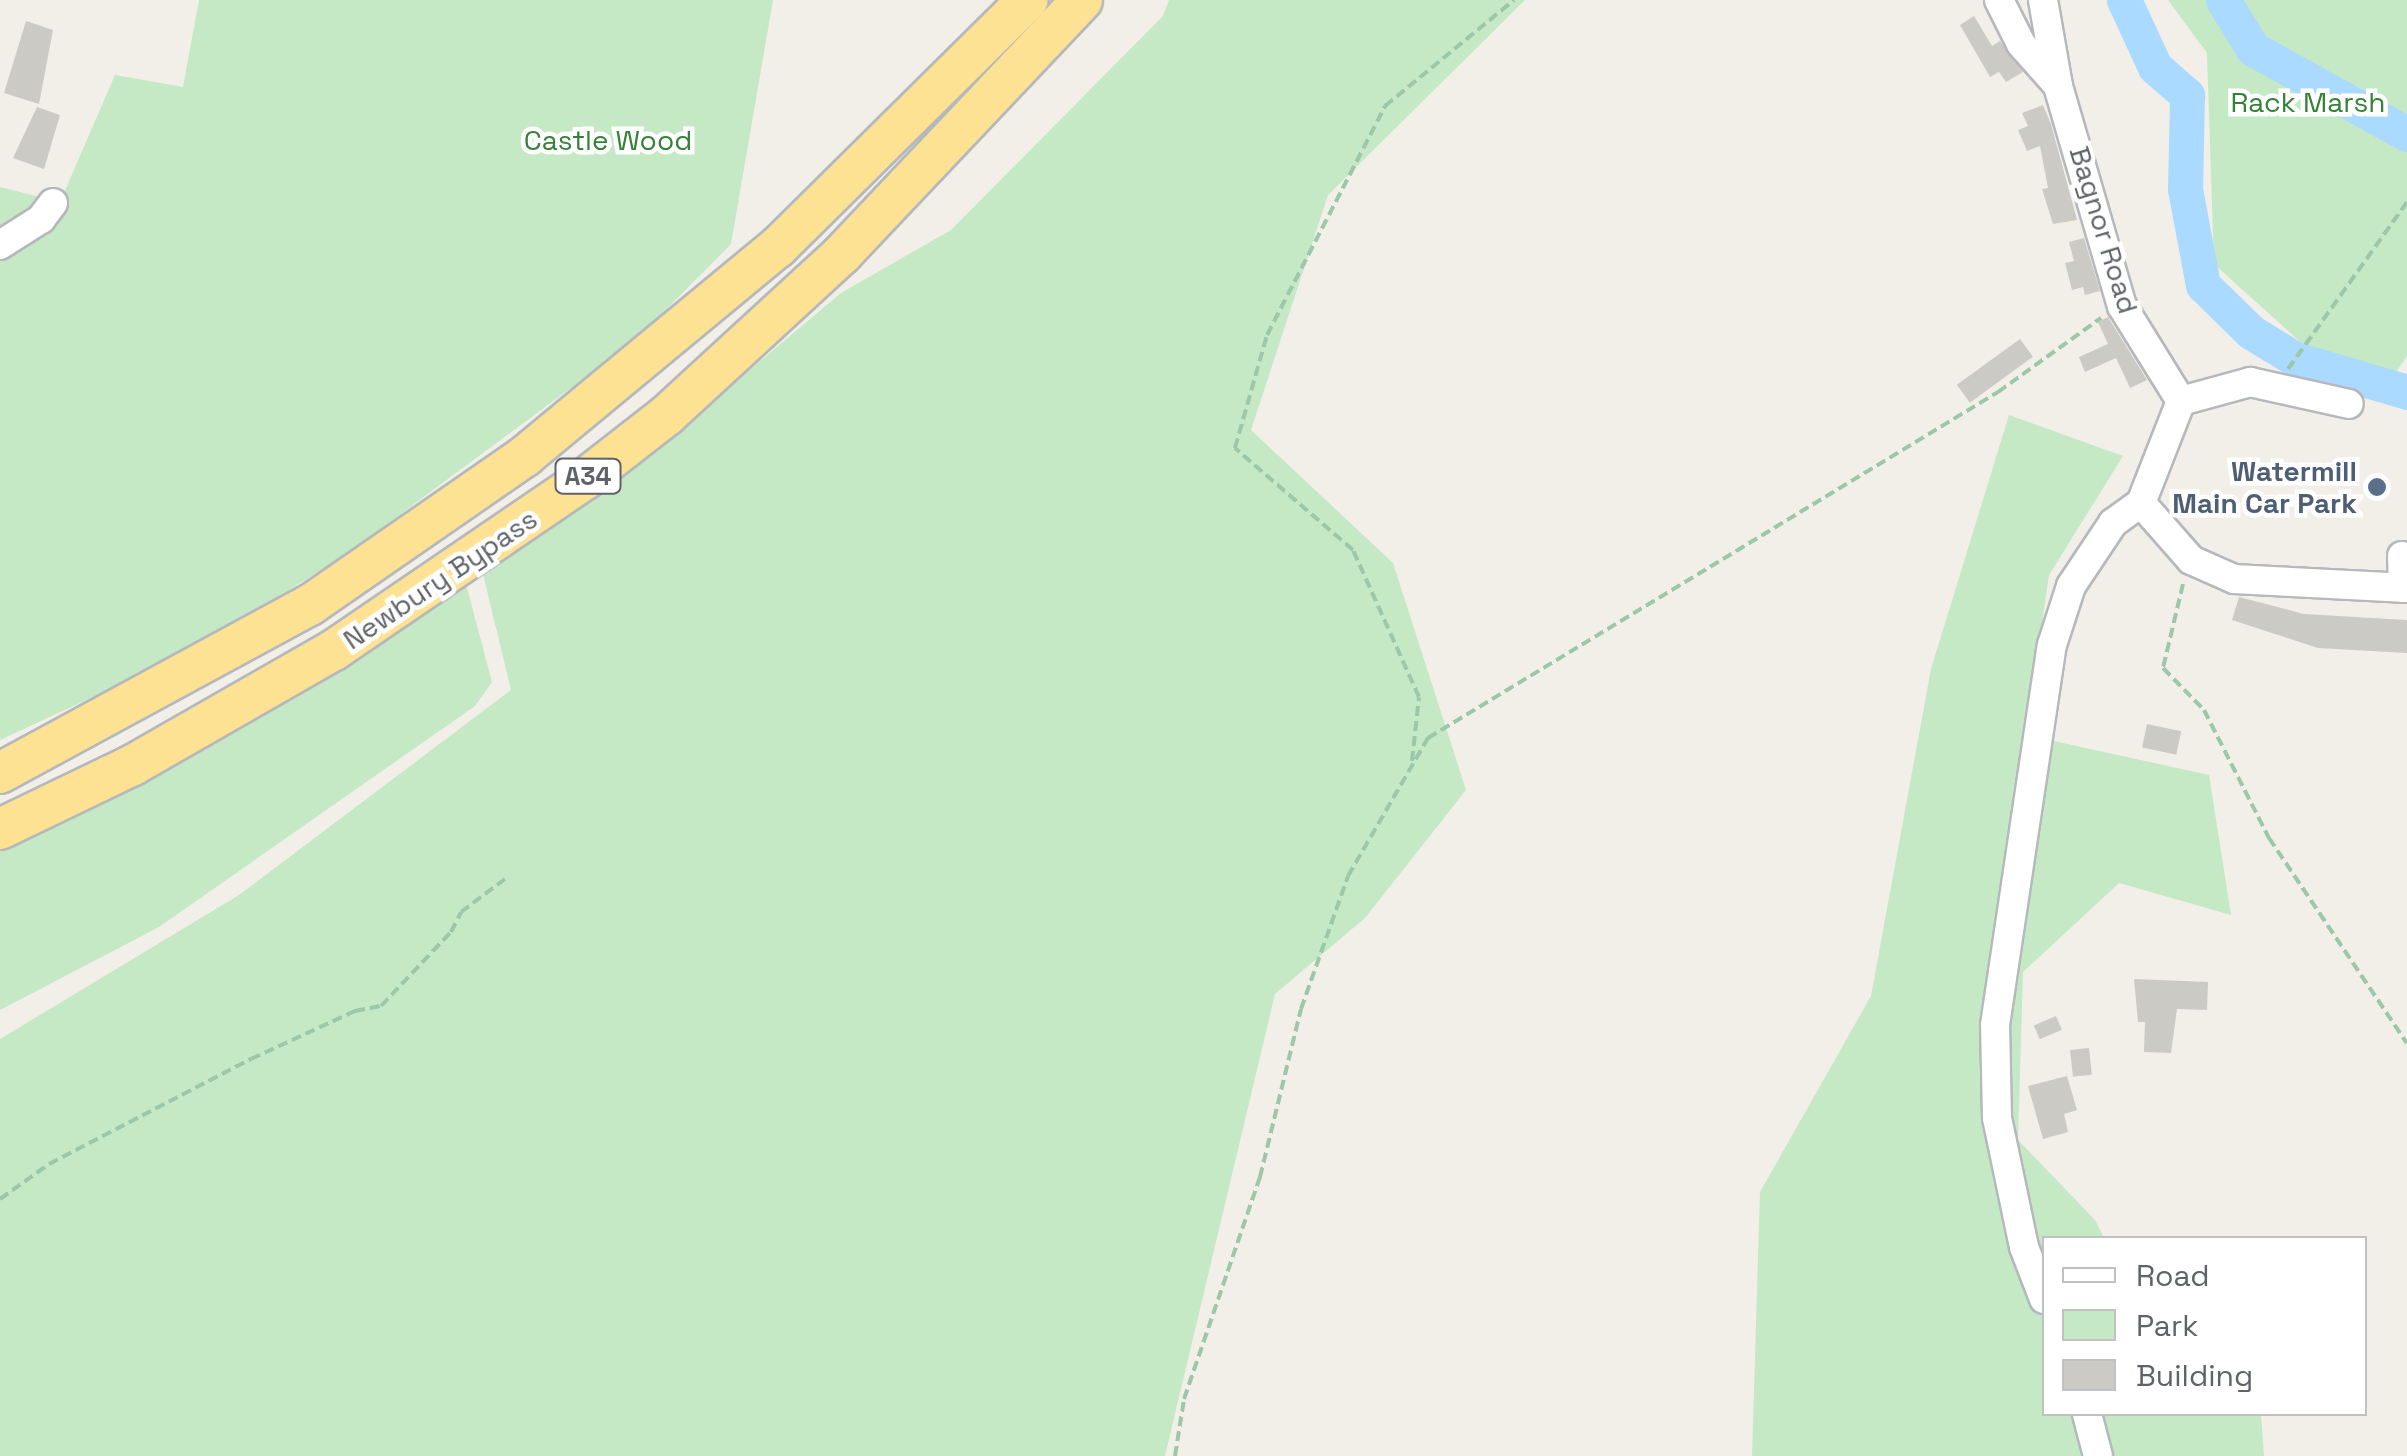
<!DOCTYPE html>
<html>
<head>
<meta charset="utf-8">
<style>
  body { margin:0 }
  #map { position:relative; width:2407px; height:1456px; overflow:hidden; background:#f1efe8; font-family:"Space Grotesk",sans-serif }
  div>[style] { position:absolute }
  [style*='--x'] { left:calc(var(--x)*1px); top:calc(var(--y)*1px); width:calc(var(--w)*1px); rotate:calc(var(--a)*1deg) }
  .green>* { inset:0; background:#c5e8c5 }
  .river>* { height:35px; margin:-17.5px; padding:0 17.5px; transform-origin:17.5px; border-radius:17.5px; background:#aadaff }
  .building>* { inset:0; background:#cccac5; transform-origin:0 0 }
  .path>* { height:4px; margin-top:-2px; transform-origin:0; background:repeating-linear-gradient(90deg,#9cc7a9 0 10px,transparent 0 15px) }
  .roads { filter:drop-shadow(2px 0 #b5b8bc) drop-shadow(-2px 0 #b5b8bc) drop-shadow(0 2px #b5b8bc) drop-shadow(0 -2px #b5b8bc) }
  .minor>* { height:28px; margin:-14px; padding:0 14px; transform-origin:14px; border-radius:14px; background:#fff }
  .highway>* { height:40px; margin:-20px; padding:0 20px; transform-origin:20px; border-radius:20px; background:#fde293 }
  .dots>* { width:28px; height:28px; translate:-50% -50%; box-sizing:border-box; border:5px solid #fff; border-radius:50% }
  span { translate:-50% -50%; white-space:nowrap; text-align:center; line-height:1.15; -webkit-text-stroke:9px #fff; paint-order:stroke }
  .shield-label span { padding:2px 8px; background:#fff; border:2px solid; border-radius:8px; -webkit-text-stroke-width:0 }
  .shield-label { font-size:25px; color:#5f6368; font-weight:700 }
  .park-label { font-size:28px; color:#348238 }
  .street-label { font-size:28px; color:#5f6368 }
  .service-label { font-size:28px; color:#4e5e75; font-weight:700 }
  .right { translate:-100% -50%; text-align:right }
  .legend { position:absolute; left:2042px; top:1236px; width:325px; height:180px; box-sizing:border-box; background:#fff; border:2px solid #bfc1c3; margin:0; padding:12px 18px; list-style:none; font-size:30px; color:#5f6368 }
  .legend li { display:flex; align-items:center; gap:20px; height:50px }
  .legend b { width:50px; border:2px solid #bfc1c3 }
</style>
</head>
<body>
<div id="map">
  <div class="green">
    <i style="clip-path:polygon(199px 0,773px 0,731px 244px,637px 339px,348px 553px,192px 651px,0 740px,0 187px,60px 202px,115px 75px,183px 87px)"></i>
    <i style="clip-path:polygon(1169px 0,1525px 0,1328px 195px,1251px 430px,1393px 563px,1466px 790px,1365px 918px,1275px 994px,1165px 1456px,0 1456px,0 1039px,239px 895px,511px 690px,483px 574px,627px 473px,841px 293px,951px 230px,1163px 16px)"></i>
    <i style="clip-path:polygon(2168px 0,2407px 0,2407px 356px,2396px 372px,2306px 347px,2214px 264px,2207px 53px)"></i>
    <i style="clip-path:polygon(2009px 415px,2123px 456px,2049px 575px,2026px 735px,2209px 775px,2231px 915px,2119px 883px,2023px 972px,2018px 1140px,2095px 1220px,2104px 1238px,2044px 1238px,2044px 1414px,2261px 1414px,2264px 1456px,1752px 1456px,1760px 1192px,1871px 996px,1931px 669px)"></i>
    <i style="clip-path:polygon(466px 584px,492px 682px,475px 706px,159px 927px,0 1010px,0 849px,96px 807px)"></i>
  </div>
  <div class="river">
    <i style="--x:2124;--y:0;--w:74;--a:65.2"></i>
    <i style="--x:2155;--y:67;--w:43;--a:41.2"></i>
    <i style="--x:2187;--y:95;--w:94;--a:91.2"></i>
    <i style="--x:2185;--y:189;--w:98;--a:79.4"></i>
    <i style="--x:2203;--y:285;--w:67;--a:44.4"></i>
    <i style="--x:2251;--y:332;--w:52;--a:31.5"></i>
    <i style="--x:2295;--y:359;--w:117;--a:16.4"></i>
    <i style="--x:2223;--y:0;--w:57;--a:58.5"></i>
    <i style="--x:2253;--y:49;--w:176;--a:28.9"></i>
  </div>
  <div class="building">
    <i style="clip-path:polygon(1974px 16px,1992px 46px,2000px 41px,2023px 72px,2006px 82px,1999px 72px,1990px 77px,1960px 25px)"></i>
    <i style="clip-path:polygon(26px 21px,53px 30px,39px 104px,4px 93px)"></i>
    <i style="clip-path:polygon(2043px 105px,2051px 124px,2077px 220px,2053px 224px,2042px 189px,2048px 188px,2040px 146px,2027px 151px,2018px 130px,2028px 126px,2022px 113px)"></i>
    <i style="clip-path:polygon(37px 107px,60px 115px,44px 169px,13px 158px)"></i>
    <i style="clip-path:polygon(2084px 238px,2100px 291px,2085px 295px,2083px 287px,2072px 290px,2065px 263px,2074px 261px,2069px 242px)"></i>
    <i style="clip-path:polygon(2108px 317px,2147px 380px,2130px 388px,2116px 358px,2085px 372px,2079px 357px,2108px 344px,2098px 322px)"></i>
    <i style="left:2020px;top:339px;width:22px;height:78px;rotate:54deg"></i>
    <i style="clip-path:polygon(2239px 597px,2304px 614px,2407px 620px,2407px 653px,2318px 648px,2232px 620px)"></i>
    <i style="left:2147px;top:724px;width:35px;height:24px;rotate:12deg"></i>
    <i style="clip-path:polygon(2134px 979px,2208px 982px,2207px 1010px,2177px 1009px,2171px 1053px,2144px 1052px,2145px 1022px,2138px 1022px)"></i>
    <i style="left:2056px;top:1016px;width:15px;height:24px;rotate:67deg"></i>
    <i style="left:2089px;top:1048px;width:27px;height:19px;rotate:84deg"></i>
    <i style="clip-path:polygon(2067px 1076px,2077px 1110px,2064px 1114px,2068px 1132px,2043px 1139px,2028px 1086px)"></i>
  </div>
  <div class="path">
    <i style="--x:2288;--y:369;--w:205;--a:-54.5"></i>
    <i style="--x:2183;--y:584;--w:86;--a:103.4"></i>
    <i style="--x:2163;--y:668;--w:59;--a:45.7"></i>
    <i style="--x:2204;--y:710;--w:144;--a:63.1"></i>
    <i style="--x:2269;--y:838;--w:247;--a:56.1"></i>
    <i style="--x:1412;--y:761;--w:64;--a:-83.8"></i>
    <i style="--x:1419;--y:697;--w:161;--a:-114.2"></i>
    <i style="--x:1353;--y:550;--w:156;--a:-139.2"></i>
    <i style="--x:1235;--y:448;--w:117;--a:-74.2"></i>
    <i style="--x:1267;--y:335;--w:258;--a:-62.7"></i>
    <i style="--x:1385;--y:106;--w:167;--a:-39.4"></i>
    <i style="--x:0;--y:1199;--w:60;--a:-35.5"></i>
    <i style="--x:49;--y:1164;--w:228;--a:-27.5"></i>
    <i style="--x:251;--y:1059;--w:115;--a:-24.8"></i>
    <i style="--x:355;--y:1011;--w:26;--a:-11"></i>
    <i style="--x:381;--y:1006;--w:102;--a:-46.6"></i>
    <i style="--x:451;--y:932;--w:22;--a:-63"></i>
    <i style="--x:461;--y:912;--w:55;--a:-36.9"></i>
    <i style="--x:1175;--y:1456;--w:58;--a:-81"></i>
    <i style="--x:1184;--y:1399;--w:235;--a:-71.1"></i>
    <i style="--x:1260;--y:1177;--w:173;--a:-76.3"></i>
    <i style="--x:1301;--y:1009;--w:141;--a:-70.5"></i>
    <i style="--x:1348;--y:876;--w:160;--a:-59.9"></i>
    <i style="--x:1428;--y:738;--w:667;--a:-31.26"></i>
    <i style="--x:1998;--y:392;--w:127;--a:-35.7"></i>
  </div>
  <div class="roads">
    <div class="minor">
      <i style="--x:1999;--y:0;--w:49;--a:63.4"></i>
      <i style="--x:2021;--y:44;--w:50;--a:48.3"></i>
      <i style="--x:2043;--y:0;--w:87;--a:80.1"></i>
      <i style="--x:2058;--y:86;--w:229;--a:73.8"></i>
      <i style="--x:2122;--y:306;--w:112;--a:58.2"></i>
      <i style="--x:2181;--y:401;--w:110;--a:111.4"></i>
      <i style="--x:0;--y:245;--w:49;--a:-32.4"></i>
      <i style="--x:41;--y:219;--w:20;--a:-53"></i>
      <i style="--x:2181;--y:401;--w:72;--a:-15.4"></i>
      <i style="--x:2250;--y:382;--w:101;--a:12.5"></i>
      <i style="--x:2141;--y:503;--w:76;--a:48.7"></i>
      <i style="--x:2191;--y:560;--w:47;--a:23.8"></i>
      <i style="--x:2234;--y:579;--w:173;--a:3"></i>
      <i style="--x:2402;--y:556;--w:32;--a:88"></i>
      <i style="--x:2044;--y:1299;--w:56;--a:-111"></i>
      <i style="--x:2024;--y:1247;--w:132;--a:-101.8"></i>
      <i style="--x:1997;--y:1118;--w:93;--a:-91.2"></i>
      <i style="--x:1995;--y:1025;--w:384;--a:-81.5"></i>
      <i style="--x:2052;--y:645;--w:62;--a:-72.1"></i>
      <i style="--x:2071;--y:586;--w:76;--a:-56.3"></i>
      <i style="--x:2113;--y:523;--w:34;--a:-36"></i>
      <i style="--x:2087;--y:1414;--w:43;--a:75.3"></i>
    </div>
    <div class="highway">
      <i style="--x:0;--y:773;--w:353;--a:-28.5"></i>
      <i style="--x:310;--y:605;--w:262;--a:-34.7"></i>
      <i style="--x:525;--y:456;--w:328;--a:-39.6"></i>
      <i style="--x:778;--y:247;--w:351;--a:-44.7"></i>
      <i style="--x:0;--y:829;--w:148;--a:-25.7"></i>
      <i style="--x:133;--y:765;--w:232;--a:-29.8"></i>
      <i style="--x:334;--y:650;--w:304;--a:-34.3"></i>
      <i style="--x:585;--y:479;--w:104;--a:-38"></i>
      <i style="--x:667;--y:415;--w:238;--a:-42.6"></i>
      <i style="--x:842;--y:254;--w:349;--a:-46.6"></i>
    </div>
  </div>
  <div class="dots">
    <i style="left:2377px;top:487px;background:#5c6f8a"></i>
  </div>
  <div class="shield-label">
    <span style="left:588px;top:476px">A34</span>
  </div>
  <div class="park-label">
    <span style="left:2308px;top:102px">Rack Marsh</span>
    <span style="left:608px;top:140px">Castle Wood</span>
  </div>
  <div class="street-label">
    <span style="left:2104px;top:230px;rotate:73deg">Bagnor Road</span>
    <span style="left:440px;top:579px;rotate:-34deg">Newbury Bypass</span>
  </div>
  <div class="service-label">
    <span class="right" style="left:2357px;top:487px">Watermill<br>Main Car Park</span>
  </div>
  <ul class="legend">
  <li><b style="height:12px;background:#fff"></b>Road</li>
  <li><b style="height:28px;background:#c5e8c5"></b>Park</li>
  <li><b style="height:28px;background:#cccac5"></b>Building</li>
  </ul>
</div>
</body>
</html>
